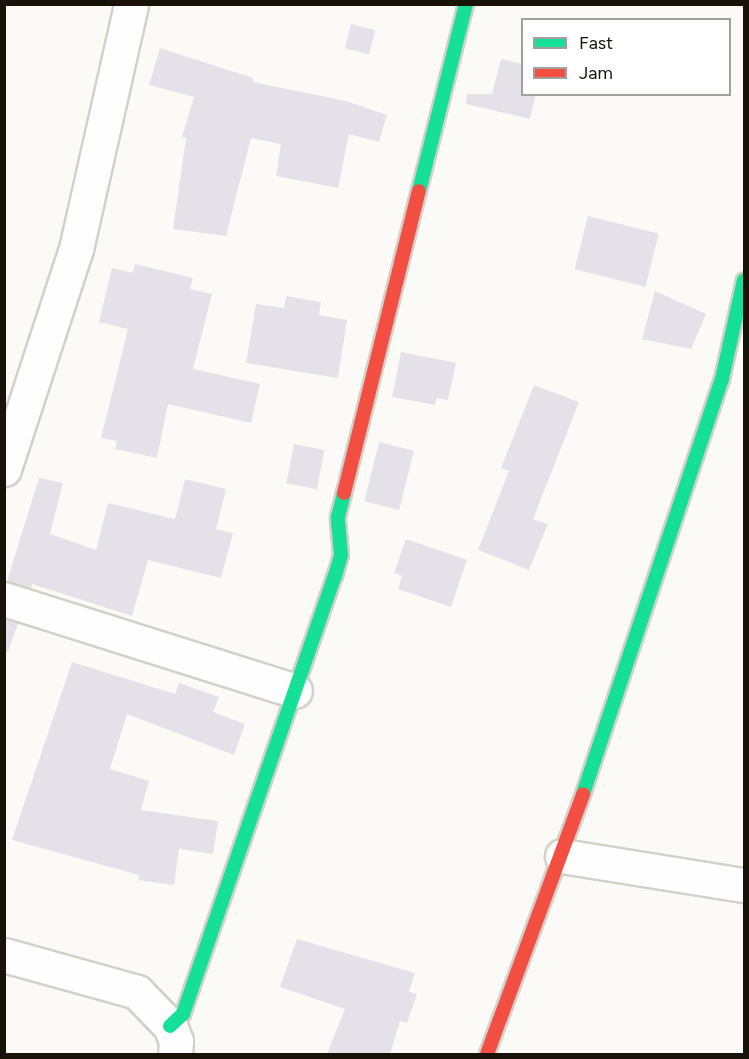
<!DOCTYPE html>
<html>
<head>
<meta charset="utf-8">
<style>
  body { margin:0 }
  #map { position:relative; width:749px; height:1059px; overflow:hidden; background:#fcfaf7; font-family:Figtree,sans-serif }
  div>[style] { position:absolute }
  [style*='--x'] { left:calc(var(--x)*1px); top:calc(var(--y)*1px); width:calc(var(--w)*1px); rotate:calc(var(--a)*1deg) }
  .building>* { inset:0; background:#e5e1e9; transform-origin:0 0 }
  .roads { filter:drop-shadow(2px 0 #d3d0c9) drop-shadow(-2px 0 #d3d0c9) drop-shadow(0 2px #d3d0c9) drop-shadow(0 -2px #d3d0c9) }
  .street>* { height:33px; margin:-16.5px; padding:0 16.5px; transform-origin:16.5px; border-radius:16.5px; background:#fffefe }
  .fast>* { height:14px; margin:-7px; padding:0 7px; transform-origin:7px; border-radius:7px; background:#16e098 }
  .jam>* { height:14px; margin:-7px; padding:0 7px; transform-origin:7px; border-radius:7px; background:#f24e42 }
  span { translate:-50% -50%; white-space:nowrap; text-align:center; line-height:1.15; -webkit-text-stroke:5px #fff; paint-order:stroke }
  .frame { position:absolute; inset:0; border:6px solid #181208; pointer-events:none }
  .legend { position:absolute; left:521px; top:18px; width:210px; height:78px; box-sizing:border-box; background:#fff; border:2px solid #a3a09c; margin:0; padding:8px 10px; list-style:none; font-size:18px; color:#181208 }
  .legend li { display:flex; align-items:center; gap:12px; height:30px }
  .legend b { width:30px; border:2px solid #a3a09c }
</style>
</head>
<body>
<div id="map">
  <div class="building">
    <i style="left:351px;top:24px;width:25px;height:25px;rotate:14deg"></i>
    <i style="clip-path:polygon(160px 48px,253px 78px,253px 82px,346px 101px,387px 115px,379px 142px,349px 134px,338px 188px,276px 176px,281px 144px,251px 138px,226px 236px,173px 229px,186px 138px,182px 137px,194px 97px,149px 85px)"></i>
    <i style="clip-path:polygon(501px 59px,522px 64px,522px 94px,536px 94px,530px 119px,466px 104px,467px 94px,492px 94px)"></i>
    <i style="left:588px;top:216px;width:73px;height:55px;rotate:14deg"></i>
    <i style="clip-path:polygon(135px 264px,193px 278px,190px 289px,212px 294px,193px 369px,260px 384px,251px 423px,168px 404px,157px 458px,115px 449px,117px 441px,101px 438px,128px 329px,99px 322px,112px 268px,133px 273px)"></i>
    <i style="clip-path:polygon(655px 291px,706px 314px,691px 349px,642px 339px)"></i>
    <i style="clip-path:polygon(286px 296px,321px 302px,319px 315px,347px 320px,338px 378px,246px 363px,256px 304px,284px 308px)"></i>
    <i style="clip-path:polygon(401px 352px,456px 363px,448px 400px,437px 398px,435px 405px,392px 397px)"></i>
    <i style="clip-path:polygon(534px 385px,579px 402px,533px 519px,548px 524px,529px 570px,478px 550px,509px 471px,501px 468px)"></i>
    <i style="left:379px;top:442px;width:36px;height:61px;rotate:14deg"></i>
    <i style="left:294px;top:444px;width:31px;height:40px;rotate:11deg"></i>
    <i style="clip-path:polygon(39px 478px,63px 483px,50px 534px,96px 550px,108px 503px,175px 519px,185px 479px,226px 489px,216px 529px,233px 533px,221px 578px,148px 560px,132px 616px,32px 584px,31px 588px,7px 581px)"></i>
    <i style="clip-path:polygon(406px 539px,467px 560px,451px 607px,398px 589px,402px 576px,394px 573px)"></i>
    <i style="clip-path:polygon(4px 619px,18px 623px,8px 652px,4px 652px)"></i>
    <i style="clip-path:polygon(72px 662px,175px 694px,179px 683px,219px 697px,213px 712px,245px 724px,234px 755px,127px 714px,110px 769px,149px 781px,141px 810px,218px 821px,213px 854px,179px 849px,174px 885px,138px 880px,139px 875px,12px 840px)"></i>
    <i style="clip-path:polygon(297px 939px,415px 973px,409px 992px,417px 994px,407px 1023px,400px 1021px,390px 1054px,327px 1054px,345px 1009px,280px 987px)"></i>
  </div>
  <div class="roads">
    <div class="street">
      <i style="--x:4;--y:469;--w:231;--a:-71.9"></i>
      <i style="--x:76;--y:249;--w:251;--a:-77.3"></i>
      <i style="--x:4;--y:599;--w:305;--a:17.5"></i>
      <i style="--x:562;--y:856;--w:184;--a:9.1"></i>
      <i style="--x:4;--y:955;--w:138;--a:15.5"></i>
      <i style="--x:137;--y:992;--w:47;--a:45.9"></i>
      <i style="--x:170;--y:1026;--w:16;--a:68"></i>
      <i style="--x:176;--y:1041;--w:13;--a:94"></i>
    </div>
    <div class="fast">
      <i style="--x:419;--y:191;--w:193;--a:-75.9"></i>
      <i style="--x:583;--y:794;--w:438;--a:-71.5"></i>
      <i style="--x:722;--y:379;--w:101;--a:-77.5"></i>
      <i style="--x:170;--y:1026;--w:18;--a:-43"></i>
      <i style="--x:183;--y:1014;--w:464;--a:-70.9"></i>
      <i style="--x:335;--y:576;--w:22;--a:-74"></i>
      <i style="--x:341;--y:555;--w:38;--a:-95"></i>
      <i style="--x:338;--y:517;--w:25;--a:-76"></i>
    </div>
    <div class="jam">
      <i style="--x:344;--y:493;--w:311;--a:-76.1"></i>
      <i style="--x:487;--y:1054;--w:277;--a:-69.7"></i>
    </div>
  </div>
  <div class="frame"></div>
  <ul class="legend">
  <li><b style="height:8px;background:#16e098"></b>Fast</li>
  <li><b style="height:8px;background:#f24e42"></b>Jam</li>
  </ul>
</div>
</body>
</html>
